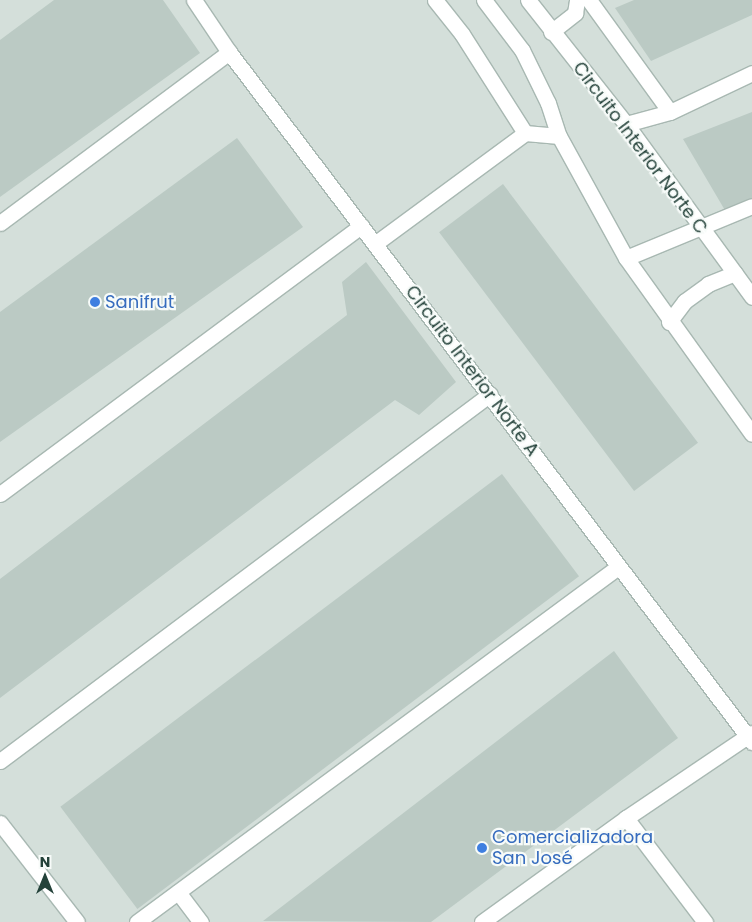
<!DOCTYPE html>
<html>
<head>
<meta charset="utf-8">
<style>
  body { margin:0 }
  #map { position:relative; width:752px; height:922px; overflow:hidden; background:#e6efeb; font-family:Poppins,sans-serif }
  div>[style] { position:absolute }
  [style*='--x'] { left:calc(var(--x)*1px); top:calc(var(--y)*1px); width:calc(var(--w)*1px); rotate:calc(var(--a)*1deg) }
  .built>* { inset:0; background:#d4dfda; transform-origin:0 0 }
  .building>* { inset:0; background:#bbcac4; transform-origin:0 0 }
  .roads { filter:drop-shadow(1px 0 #a8b8b2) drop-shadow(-1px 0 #a8b8b2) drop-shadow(0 1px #a8b8b2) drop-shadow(0 -1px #a8b8b2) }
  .minor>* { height:15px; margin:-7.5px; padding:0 7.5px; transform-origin:7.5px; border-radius:7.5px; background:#fff }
  .dots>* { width:14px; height:14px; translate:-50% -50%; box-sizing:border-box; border:2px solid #f7fbf9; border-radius:50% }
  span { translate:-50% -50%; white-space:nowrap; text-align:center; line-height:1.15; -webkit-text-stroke:4.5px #f7fbf9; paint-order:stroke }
  .street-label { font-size:18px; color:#24423a }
  .shop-label { font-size:18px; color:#366cbe }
  .left { translate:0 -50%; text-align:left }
  .north { position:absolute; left:20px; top:852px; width:50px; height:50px; -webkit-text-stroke:4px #f7fbf9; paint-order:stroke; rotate:0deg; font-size:14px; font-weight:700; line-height:20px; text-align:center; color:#24423a }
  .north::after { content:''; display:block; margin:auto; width:18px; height:22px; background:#24423a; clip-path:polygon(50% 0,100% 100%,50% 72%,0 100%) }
</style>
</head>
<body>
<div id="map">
  <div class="built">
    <i style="left:0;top:0;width:752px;height:922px"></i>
  </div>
  <div class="building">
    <i style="clip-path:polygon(54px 0,163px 0,200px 53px,0 197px,0 40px)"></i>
    <i style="clip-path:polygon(634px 0,752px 0,752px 15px,651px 61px,615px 8px)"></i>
    <i style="clip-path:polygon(752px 112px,752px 200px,726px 212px,683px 139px)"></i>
    <i style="clip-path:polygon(237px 138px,303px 227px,0 442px,0 312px)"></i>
    <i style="left:503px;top:184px;width:324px;height:80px;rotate:53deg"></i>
    <i style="clip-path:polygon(366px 262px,456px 382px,419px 415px,395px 400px,0 698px,0 579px,347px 315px,342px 282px)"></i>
    <i style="left:502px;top:474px;width:128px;height:553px;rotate:53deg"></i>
    <i style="clip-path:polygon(614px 651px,678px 738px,431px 922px,263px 921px)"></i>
  </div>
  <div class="roads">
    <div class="minor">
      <i style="--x:194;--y:0;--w:63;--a:56.1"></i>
      <i style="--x:229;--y:52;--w:866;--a:52.84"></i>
      <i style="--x:435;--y:0;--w:43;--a:51.5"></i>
      <i style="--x:462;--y:34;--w:117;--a:57.5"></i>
      <i style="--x:484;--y:0;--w:63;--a:52.8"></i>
      <i style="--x:522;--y:50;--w:59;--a:63.9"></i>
      <i style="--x:548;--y:103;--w:35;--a:72"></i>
      <i style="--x:559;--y:136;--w:139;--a:61.2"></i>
      <i style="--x:626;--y:258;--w:216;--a:54.4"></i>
      <i style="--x:528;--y:0;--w:158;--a:51.7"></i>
      <i style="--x:626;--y:124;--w:214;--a:53.9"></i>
      <i style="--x:589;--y:0;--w:138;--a:54.1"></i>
      <i style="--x:551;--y:32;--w:31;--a:-38"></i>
      <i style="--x:575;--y:13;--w:13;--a:-81"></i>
      <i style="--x:626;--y:124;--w:46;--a:-15.3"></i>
      <i style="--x:670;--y:112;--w:91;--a:-25.4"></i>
      <i style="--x:0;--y:223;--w:286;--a:-36.7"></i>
      <i style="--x:376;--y:243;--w:185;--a:-36.4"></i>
      <i style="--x:525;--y:133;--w:34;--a:5"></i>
      <i style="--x:626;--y:258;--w:136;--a:-22.4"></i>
      <i style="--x:669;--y:322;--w:26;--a:-53"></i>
      <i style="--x:685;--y:301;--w:29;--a:-36"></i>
      <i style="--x:708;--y:284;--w:29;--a:-22"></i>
      <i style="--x:0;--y:494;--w:450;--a:-36.6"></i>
      <i style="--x:0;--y:761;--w:612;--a:-36.83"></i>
      <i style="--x:626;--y:818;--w:131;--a:52.8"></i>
      <i style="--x:0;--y:823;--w:125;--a:52.1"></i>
      <i style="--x:178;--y:892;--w:38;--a:53"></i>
      <i style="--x:137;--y:922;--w:598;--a:-36.43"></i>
      <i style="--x:482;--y:922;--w:178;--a:-35.8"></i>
      <i style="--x:626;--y:818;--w:152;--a:-34"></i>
    </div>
  </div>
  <div class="dots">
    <i style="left:95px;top:302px;background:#3f7fe0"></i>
    <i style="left:482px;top:848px;background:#3f7fe0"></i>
  </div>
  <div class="street-label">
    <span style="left:640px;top:148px;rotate:53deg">Circuito Interior Norte C</span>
    <span style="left:472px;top:371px;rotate:53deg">Circuito Interior Norte A</span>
  </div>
  <div class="shop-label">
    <span class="left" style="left:105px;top:302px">Sanifrut</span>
    <span class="left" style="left:492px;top:848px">Comercializadora<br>San José</span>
  </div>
  <div class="north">N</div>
</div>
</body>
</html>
